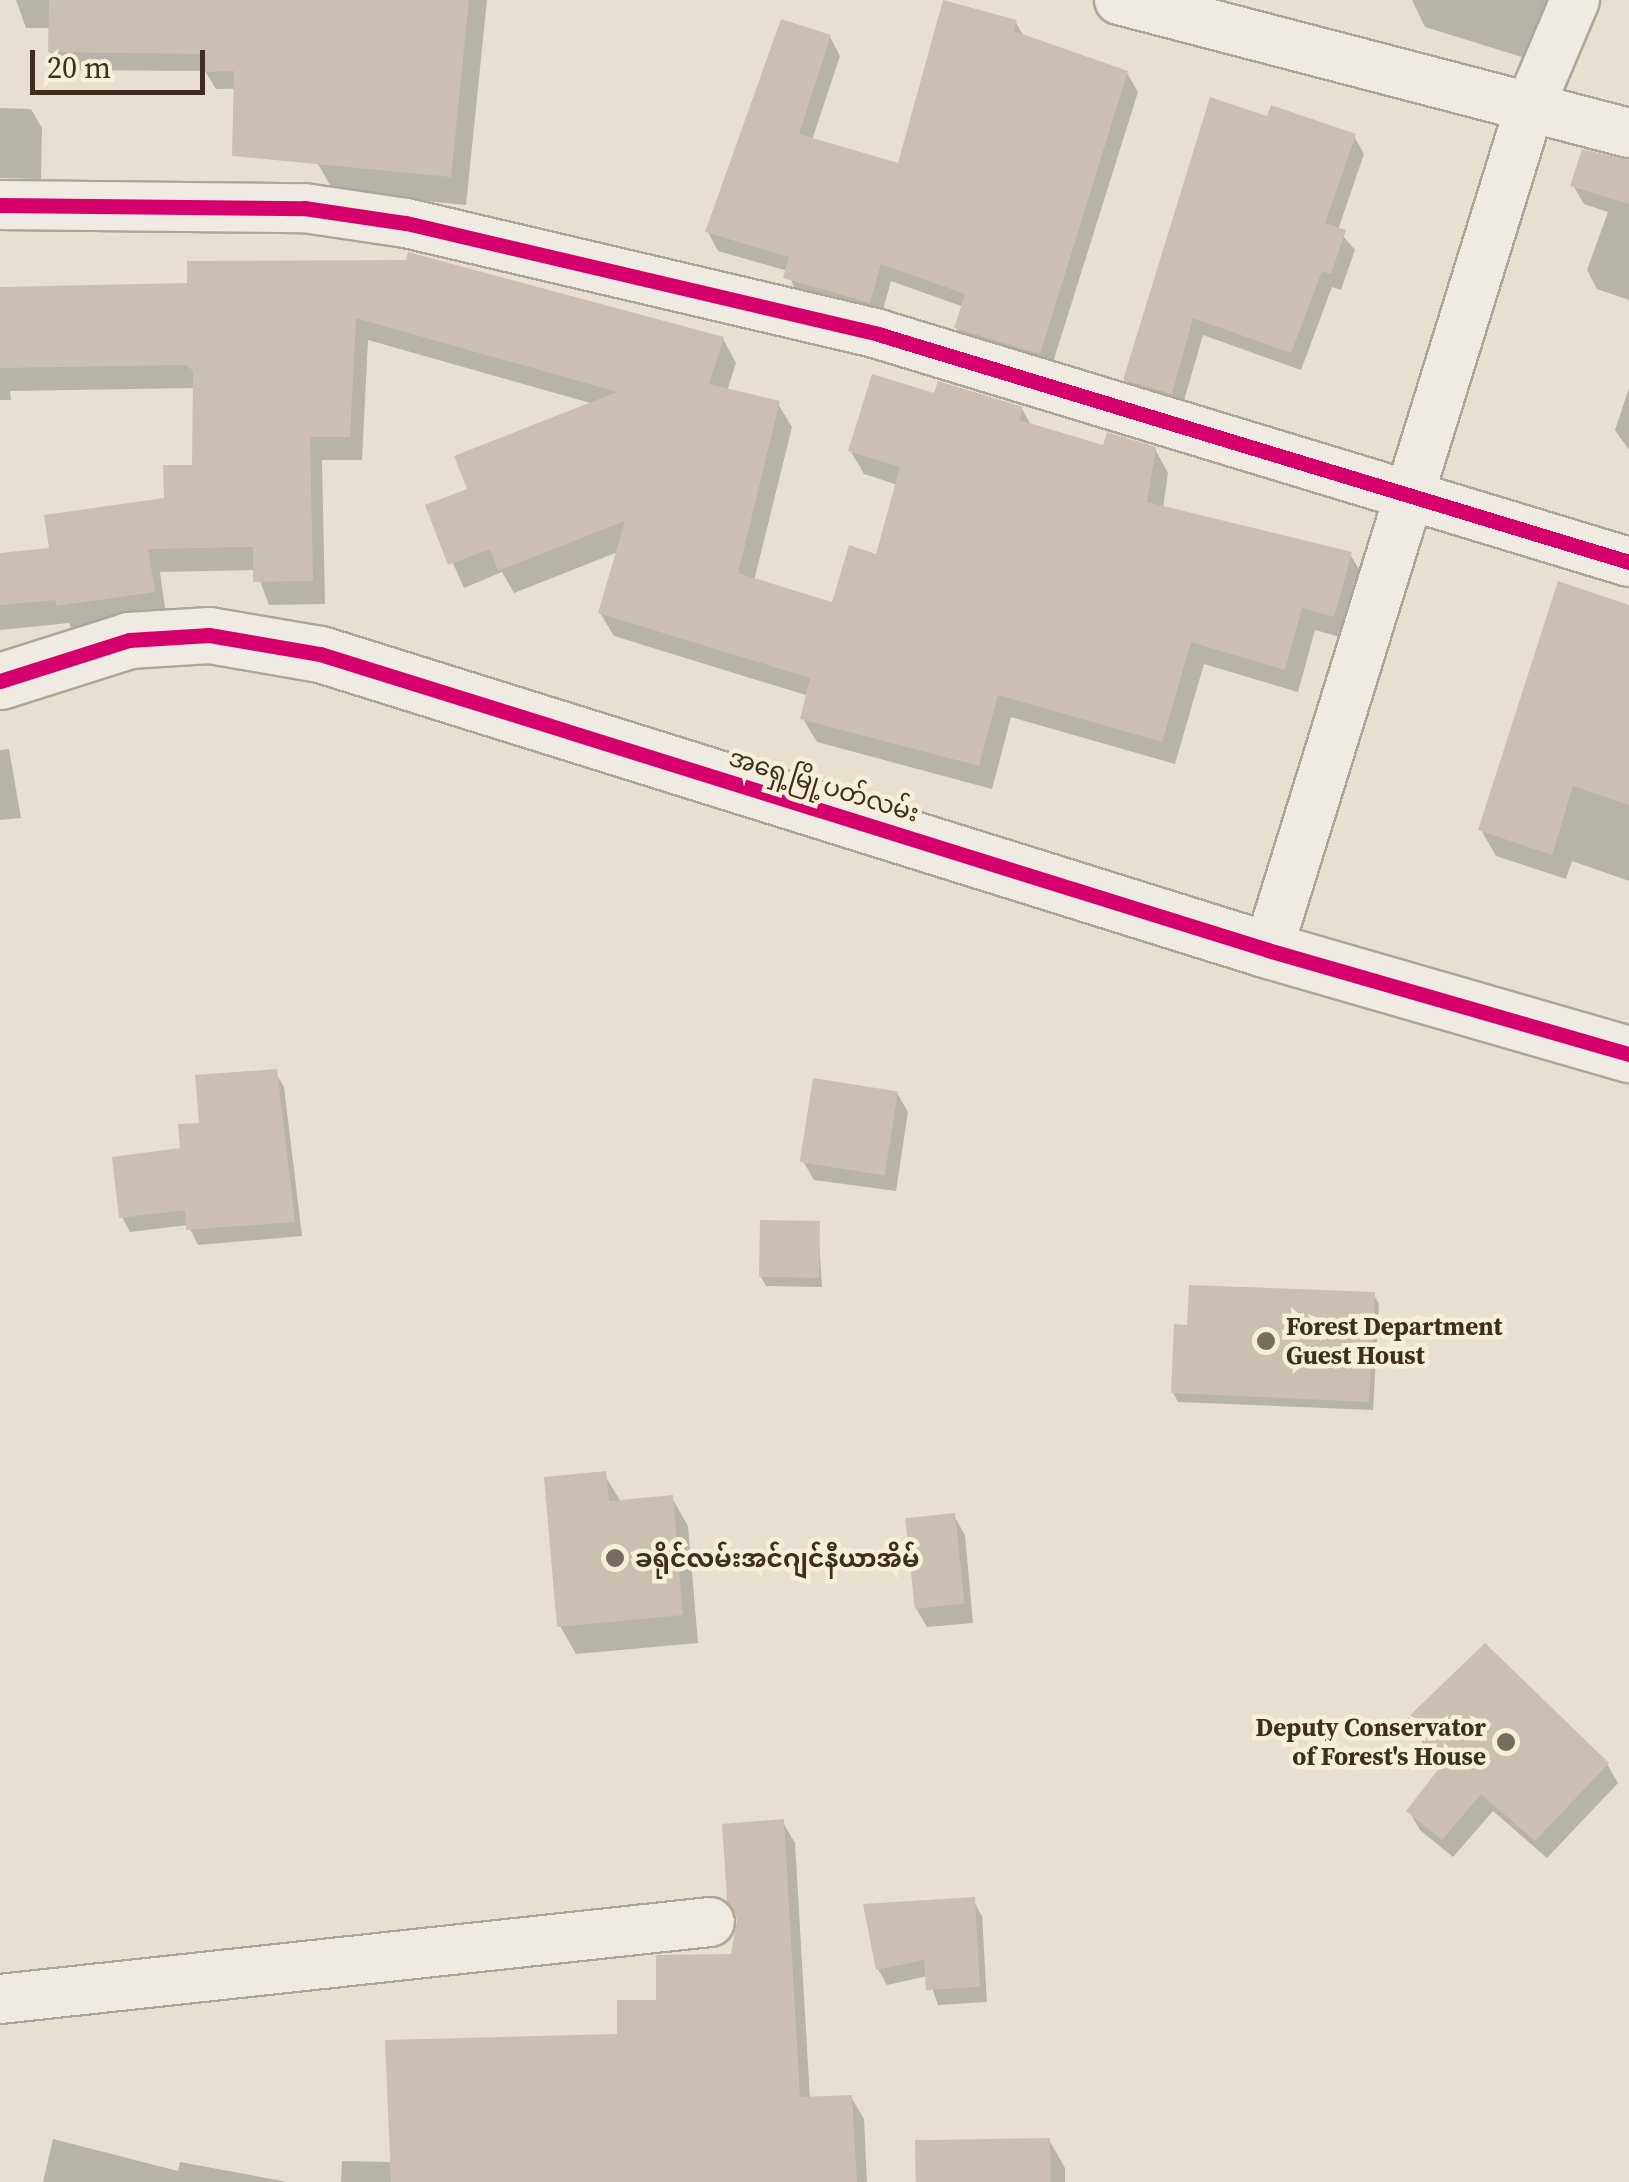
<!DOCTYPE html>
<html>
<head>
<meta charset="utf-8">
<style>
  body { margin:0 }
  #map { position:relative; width:1629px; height:2182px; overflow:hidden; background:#e7e0d1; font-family:"Source Serif 4","Noto Sans Myanmar",serif }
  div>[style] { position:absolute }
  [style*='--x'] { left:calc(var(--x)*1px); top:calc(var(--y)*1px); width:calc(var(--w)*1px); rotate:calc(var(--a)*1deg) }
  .shadow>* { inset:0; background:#0003 }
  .building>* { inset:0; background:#cbbfb2; transform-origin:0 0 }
  .roads { filter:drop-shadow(2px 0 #ada599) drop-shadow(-2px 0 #ada599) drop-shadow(0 2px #ada599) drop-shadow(0 -2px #ada599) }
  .street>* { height:48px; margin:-24px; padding:0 24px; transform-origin:24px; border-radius:24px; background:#efebe3 }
  .secondary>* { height:55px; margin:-27.5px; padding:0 27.5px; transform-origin:27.5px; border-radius:27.5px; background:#efebe3 }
  .cycleway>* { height:15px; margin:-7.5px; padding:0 7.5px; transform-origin:7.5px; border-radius:7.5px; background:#d6006c }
  .dots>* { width:28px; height:28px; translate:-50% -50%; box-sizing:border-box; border:5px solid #f7eed8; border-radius:50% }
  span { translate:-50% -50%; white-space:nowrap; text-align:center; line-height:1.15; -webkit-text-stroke:9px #f7eed8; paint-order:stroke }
  .street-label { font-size:25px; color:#3d2e20 }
  .poi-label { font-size:25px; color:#3d2e20; font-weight:700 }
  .left { translate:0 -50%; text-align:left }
  .right { translate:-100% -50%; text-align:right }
  .scale { position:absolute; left:30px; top:50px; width:175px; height:45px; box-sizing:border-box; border:5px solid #3d2e20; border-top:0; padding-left:12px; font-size:30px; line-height:35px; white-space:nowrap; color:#3d2e20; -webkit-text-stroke:8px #f7eed8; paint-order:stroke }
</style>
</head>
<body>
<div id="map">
  <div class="shadow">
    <i style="clip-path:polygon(16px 0,261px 0,263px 88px,216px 89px,205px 71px,61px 70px,50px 52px,51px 28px,26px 28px)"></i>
    <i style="clip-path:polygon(335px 0,487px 0,466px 205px,334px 192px,318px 164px)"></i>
    <i style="clip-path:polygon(1412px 0,1575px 0,1541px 63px,1425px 27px)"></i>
    <i style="clip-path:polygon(1016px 23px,1025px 38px,1127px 73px,1138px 92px,1050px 372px,968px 347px,957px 328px,964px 307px,891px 281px,880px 321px,797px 297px,788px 271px,718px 251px,708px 232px,830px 37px,840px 56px,812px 140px,899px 166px)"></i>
    <i style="clip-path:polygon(0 108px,31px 109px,42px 128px,41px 179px,0 178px)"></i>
    <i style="clip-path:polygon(1269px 119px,1354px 136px,1364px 154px,1338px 230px,1355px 250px,1341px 290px,1332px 287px,1301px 370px,1203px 335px,1181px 411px,1136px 397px,1126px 379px)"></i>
    <i style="clip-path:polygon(1629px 161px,1629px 300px,1597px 289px,1587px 270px,1608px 212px,1584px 204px,1573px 185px)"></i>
    <i style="clip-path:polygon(0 292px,723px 339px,736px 363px,727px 391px,778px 404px,792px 427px,754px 581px,834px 605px,877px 557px,898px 485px,864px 474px,850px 450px,936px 396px,1022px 409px,1032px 427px,1105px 448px,1155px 449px,1168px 473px,1163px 508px,1350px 554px,1364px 578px,1347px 639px,1315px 630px,1298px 692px,1204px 664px,1175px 764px,1011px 717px,992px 789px,817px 742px,803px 719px,809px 696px,614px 636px,600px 613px,618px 552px,514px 593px,502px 572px,464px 588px,428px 507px,470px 491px,594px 404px,368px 340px,362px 460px,322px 460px,325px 604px,269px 605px,256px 570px,160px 572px,166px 615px,72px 629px,69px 623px,0 630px,0 556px,51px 550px,167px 500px,195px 467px,195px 388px,10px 391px,11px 400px,0 400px)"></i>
    <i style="clip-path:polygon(1629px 388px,1629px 450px,1615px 430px)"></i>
    <i style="clip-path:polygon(1629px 607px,1629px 881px,1572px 861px,1566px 879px,1496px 856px,1481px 830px)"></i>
    <i style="clip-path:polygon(9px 749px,21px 818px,0 820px,0 750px)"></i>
    <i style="clip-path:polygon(275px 1072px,284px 1087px,302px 1236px,198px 1245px,188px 1225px,130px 1232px,122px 1217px,202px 1125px)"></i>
    <i style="clip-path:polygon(897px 1093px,908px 1112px,896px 1191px,814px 1180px,803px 1161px)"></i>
    <i style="clip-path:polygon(818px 1224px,822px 1287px,766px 1286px,761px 1277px)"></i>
    <i style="clip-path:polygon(1374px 1295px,1379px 1304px,1373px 1410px,1178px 1402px,1173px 1393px)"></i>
    <i style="clip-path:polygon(604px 1474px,621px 1502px,672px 1498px,688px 1526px,698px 1643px,576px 1654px,560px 1626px)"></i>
    <i style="clip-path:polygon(954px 1516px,965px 1535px,973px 1623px,927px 1627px,916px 1608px)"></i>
    <i style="clip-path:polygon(1406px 1723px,1607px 1764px,1618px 1783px,1547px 1858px,1493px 1811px,1453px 1857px,1420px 1830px,1409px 1811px,1443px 1767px)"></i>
    <i style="clip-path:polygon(782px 1821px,795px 1843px,810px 2099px,851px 2097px,864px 2119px,867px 2182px,341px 2182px,342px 2161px,393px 2162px,619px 2036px,733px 1957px)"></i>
    <i style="clip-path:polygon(973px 1900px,982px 1916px,987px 2002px,938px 2005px,928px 1976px,887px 1985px,878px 1969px)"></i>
    <i style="clip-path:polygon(53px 2139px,178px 2171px,180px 2162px,288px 2182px,43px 2182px)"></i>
    <i style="clip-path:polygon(1049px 2140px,1065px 2168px,1065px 2182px,971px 2182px)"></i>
  </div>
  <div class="building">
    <i style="clip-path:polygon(49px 0,469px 0,451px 177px,232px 156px,234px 71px,203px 72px,202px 54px,48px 52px)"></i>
    <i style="clip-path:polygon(943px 0,1017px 20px,1014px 31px,1128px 71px,1040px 354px,954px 328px,965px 294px,881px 264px,870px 303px,783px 278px,789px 257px,705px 232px,781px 19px,831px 35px,799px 134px,898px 163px)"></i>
    <i style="clip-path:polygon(1210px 97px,1267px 116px,1271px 105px,1356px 134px,1325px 223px,1346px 230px,1331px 274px,1322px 271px,1291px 353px,1193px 318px,1172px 394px,1123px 380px)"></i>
    <i style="clip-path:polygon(1582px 149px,1629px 160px,1629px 204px,1570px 186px)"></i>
    <i style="clip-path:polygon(408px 252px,724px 337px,709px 384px,780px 401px,738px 573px,832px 602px,849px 545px,876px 554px,900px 467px,848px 451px,872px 374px,934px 393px,938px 381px,1023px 407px,1019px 420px,1103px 445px,1107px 432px,1156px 447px,1147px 502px,1352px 552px,1334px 617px,1302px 608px,1285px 670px,1191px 642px,1162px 742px,998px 695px,979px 766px,800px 719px,810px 678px,598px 613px,625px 521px,498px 571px,490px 549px,448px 565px,425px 505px,467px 489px,454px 456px,617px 392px,356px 318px,350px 437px,310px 437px,313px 581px,253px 582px,253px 547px,148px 549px,155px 592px,56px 606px,56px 600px,0 605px,0 553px,49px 548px,44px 515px,164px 498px,163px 465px,192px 465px,193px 371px,187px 365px,0 368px,0 287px,187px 283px,187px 261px,406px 260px)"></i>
    <i style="clip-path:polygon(1558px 581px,1629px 605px,1629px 805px,1573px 786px,1552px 855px,1478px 830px)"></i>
    <i style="clip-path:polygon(277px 1069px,295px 1222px,186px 1230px,185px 1210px,119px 1218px,112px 1157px,180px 1148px,178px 1124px,199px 1123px,195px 1075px)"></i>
    <i style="left:813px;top:1078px;width:86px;height:85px;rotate:9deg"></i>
    <i style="left:760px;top:1220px;width:60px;height:57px;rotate:1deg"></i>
    <i style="clip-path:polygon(1189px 1285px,1375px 1292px,1369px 1402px,1171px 1393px,1174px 1324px,1187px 1325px)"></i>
    <i style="clip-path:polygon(606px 1471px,609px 1501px,673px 1495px,683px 1615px,557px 1627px,544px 1477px)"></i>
    <i style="left:955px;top:1513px;width:91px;height:50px;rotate:84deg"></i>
    <i style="clip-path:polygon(1485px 1643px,1609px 1763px,1535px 1841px,1481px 1794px,1442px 1840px,1406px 1811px,1444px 1762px,1403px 1722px)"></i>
    <i style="clip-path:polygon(784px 1819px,800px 2097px,852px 2095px,857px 2182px,391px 2182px,385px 2040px,617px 2034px,617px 2000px,656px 2000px,656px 1955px,731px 1954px,737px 1920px,727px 1901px,722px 1824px)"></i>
    <i style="clip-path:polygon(975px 1897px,980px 1987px,926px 1990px,924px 1960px,876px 1970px,863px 1904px)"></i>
    <i style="left:1050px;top:2138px;width:44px;height:135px;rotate:89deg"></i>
  </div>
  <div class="roads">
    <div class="street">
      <i style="--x:1119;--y:0;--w:527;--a:14.62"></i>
      <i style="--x:0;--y:205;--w:304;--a:0.6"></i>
      <i style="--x:304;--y:208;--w:103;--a:8.4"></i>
      <i style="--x:406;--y:223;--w:485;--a:13.2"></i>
      <i style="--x:878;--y:334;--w:785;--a:16.89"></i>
      <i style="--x:1268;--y:950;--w:884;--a:-72.75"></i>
      <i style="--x:1530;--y:106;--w:115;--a:-67"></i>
      <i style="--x:0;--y:1999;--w:714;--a:-6.19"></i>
    </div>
    <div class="secondary">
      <i style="--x:0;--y:681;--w:135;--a:-17.6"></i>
      <i style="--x:129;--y:640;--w:80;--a:-3.6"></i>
      <i style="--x:209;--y:635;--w:113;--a:9.7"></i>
      <i style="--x:320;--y:654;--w:993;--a:17.34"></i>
      <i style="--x:1268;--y:950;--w:376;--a:16.1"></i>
    </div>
  </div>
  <div class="cycleway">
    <i style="--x:0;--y:205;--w:304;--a:0.6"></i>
    <i style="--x:304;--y:208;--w:103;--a:8.4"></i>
    <i style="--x:406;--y:223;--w:485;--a:13.2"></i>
    <i style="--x:878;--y:334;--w:785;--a:16.89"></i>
    <i style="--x:0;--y:681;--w:135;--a:-17.6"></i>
    <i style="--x:129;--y:640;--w:80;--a:-3.6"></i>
    <i style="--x:209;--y:635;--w:113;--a:9.7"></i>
    <i style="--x:320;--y:654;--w:993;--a:17.34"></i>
    <i style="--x:1268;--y:950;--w:376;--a:16.1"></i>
  </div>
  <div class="dots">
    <i style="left:1266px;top:1341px;background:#786c5e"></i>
    <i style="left:615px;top:1558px;background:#786c5e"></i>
    <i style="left:1506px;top:1742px;background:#786c5e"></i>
  </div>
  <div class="street-label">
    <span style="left:824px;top:785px;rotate:17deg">အရှေ့မြို့ပတ်လမ်း</span>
  </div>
  <div class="poi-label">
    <span class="left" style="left:1286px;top:1341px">Forest Department<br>Guest Houst</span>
    <span class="left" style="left:635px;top:1558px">ခရိုင်လမ်းအင်ဂျင်နီယာအိမ်</span>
    <span class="right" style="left:1486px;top:1742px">Deputy Conservator<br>of Forest's House</span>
  </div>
  <div class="scale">20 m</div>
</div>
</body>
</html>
